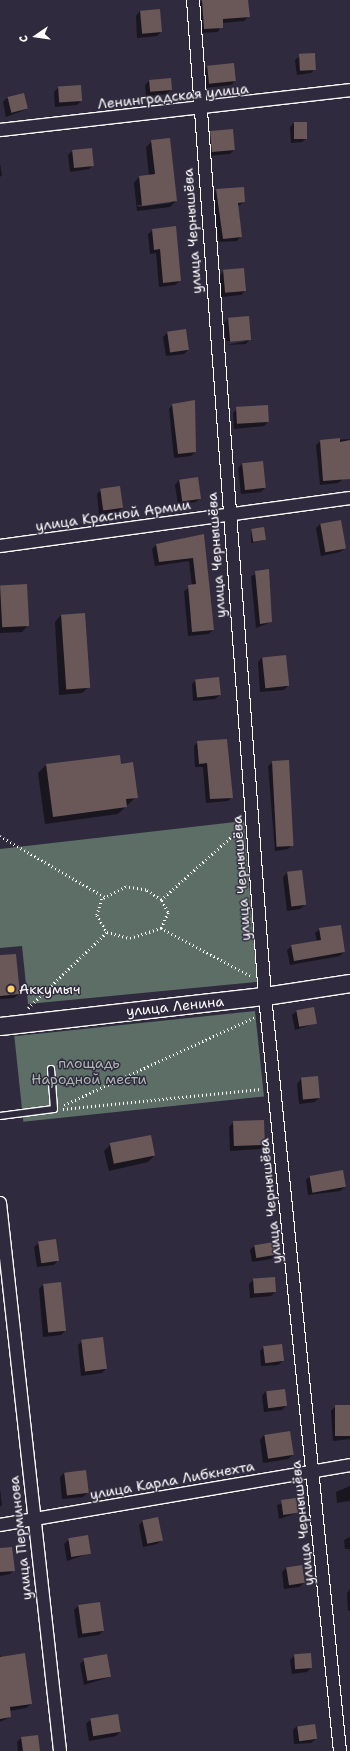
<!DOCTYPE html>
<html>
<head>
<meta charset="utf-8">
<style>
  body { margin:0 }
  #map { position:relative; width:350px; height:1751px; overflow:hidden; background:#2f2a3d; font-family:"Shantell Sans",sans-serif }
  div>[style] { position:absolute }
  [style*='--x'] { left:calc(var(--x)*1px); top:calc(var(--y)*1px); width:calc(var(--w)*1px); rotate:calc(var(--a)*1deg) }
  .green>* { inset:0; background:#5c6e65; transform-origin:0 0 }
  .shadow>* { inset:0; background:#0007 }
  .building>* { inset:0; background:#6a5758; transform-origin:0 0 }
  .path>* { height:2.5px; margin-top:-1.25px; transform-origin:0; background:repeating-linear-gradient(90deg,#fff 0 1px,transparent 0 4px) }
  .roads { filter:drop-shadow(1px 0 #fff) drop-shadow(-1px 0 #fff) drop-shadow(0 1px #fff) drop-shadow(0 -1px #fff) }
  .lane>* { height:6px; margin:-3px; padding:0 3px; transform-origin:3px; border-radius:3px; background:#2f2a3d }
  .street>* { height:12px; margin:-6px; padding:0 6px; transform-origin:6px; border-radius:6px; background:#2f2a3d }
  .secondary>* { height:17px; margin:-8.5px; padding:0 8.5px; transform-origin:8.5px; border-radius:8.5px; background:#2f2a3d }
  .dots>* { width:11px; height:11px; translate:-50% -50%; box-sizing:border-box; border:2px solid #2f2a3d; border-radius:50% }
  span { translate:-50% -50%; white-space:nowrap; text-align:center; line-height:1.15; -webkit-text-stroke:3px #2f2a3d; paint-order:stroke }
  .street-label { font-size:14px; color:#fff }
  .poi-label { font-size:14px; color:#fff }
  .left { translate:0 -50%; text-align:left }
  .park-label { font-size:14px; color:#aeb6b2 }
  .north { position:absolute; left:16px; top:16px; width:40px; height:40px; -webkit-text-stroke:3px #2f2a3d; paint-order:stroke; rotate:257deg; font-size:11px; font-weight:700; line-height:16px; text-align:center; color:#fff }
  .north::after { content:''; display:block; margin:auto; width:14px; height:18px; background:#fff; clip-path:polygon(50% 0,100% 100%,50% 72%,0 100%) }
</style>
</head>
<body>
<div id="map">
  <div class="green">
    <i style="clip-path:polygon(244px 821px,257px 982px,28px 1004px,22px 946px,0 948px,0 849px)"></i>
    <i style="left:255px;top:1011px;width:86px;height:242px;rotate:84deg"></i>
  </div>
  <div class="shadow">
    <i style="clip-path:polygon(247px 0,248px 17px,244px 21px,222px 23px,218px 32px,200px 33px,198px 6px,202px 1px)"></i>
    <i style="clip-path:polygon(159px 10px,161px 32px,157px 36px,137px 38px,136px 16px,140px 11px)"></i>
    <i style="clip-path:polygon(300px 56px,315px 69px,311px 73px,297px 75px,295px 60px)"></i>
    <i style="clip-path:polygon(207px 67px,235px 81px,231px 85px,205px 88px,203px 71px)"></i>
    <i style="clip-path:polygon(149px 81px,171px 90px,167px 94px,146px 96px,145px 85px)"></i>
    <i style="clip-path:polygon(80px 86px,81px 101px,77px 105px,55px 107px,54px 92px,58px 88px)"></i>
    <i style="clip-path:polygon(7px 98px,27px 109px,6px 117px,3px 102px)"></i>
    <i style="clip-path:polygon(294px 123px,307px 138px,302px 142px,291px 143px,290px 127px)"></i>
    <i style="clip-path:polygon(210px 132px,234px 150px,230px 154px,208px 156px,206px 137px)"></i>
    <i style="clip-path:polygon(evenodd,152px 141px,176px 201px,170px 207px,137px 211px,134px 183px,139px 177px,149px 176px,146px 147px,152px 141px,171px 201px,171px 203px,138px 207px,137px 205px,171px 201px)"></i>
    <i style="clip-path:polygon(72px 151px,93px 165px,89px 169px,70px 172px,68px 155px)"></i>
    <i style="clip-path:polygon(0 164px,2px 175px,0 177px)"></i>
    <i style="clip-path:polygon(243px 188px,244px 202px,238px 206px,241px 236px,237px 241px,219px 242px,212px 194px,216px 190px)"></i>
    <i style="clip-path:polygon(153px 230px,180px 281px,175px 285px,159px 287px,156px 253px,150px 254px,148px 234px)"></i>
    <i style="clip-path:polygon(224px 271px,245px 291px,241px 295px,221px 297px,219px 276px)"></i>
    <i style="clip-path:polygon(228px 319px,250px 339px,246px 344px,227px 345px,247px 341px,226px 341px,224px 323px)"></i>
    <i style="clip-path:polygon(167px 333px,188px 350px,184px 354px,166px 356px,163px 337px)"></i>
    <i style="clip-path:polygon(173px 404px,195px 452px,191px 456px,174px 458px,169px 409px)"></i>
    <i style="clip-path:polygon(237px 409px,268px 422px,264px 426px,234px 429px,233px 413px)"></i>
    <i style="clip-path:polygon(350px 439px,350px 474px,338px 483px,320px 485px,316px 445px,321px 441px)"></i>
    <i style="clip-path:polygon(242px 464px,265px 488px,261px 492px,241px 494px,238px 468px)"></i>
    <i style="clip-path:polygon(179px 480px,200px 498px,196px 502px,178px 505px,175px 485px)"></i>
    <i style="clip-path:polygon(101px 490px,122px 508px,118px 512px,99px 515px,97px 494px)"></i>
    <i style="clip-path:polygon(320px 524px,345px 548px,340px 552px,321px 556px,316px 528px)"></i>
    <i style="clip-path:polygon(251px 529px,265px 540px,251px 543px)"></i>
    <i style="clip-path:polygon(204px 535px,213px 630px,209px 634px,188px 636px,184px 591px,192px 586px,189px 561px,155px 566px,152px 549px,157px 544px)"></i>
    <i style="clip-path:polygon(268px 570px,271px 622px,256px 628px,251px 576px)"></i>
    <i style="clip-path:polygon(0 586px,28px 625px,22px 632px,0 633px)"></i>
    <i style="clip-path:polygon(61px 615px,89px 687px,82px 693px,59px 695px,55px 622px)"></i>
    <i style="clip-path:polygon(262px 657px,288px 686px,284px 690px,260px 692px,258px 662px)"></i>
    <i style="clip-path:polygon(196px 680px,220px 695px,215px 699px,193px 701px,192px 684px)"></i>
    <i style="clip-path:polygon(198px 742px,232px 797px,228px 801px,206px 803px,203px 767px,195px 767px,194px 746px)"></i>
    <i style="clip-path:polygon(273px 762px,292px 845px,288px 849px,275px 851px,268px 766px)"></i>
    <i style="clip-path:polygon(46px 765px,120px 765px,136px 797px,118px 814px,45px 824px,38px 773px)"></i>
    <i style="clip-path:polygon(287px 873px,305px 905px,300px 909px,287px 911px,283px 877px)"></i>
    <i style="clip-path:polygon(320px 929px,344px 952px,340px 956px,290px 965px,287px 950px,292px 946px,317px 941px,315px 933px)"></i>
    <i style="clip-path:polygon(0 956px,19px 994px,14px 998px,0 999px)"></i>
    <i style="clip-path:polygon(297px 1011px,316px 1023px,295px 1030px,292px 1015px)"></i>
    <i style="clip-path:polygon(317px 1077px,319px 1098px,315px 1102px,299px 1104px,297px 1084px,301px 1079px)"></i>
    <i style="clip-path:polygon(233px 1123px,264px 1145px,260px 1149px,230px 1151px,229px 1127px)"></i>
    <i style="clip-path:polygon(111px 1144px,154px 1156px,148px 1162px,109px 1171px,104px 1151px)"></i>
    <i style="clip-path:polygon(310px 1176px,345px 1187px,340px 1191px,308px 1195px,306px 1180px)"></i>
    <i style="clip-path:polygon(39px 1243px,58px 1260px,54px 1265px,37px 1267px,34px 1247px)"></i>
    <i style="clip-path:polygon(254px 1246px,275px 1255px,271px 1259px,252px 1262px,250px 1250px)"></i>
    <i style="clip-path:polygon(253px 1280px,275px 1292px,271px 1296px,250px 1298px,249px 1284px)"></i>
    <i style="clip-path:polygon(60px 1283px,65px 1331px,61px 1335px,43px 1337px,39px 1289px,43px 1285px)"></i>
    <i style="clip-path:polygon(82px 1341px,106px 1369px,102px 1373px,81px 1376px,78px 1345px)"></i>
    <i style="clip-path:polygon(264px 1347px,283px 1361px,278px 1365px,261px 1366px,260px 1351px)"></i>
    <i style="clip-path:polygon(266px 1391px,286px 1406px,282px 1410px,264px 1412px,262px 1396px)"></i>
    <i style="clip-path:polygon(350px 1406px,350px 1439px,333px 1441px,331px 1411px,335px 1407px)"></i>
    <i style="clip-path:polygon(264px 1435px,293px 1455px,288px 1459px,263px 1463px,260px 1440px)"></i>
    <i style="clip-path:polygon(64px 1473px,88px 1492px,83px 1497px,62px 1499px,60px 1477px)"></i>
    <i style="clip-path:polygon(350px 1486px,350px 1501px,337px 1503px,336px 1492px)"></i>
    <i style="clip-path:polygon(0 1489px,2px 1505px,0 1507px)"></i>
    <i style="clip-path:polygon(295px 1499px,297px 1513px,279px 1519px,277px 1505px)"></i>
    <i style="clip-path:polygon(143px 1521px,162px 1540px,157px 1544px,143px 1547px,139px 1525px)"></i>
    <i style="clip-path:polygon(350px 1537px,350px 1549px,345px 1549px,344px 1540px)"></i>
    <i style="clip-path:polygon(68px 1540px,90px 1553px,67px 1561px,64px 1544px)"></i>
    <i style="clip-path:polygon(0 1549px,14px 1570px,10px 1574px,0 1576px)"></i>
    <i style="clip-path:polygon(286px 1568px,304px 1583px,299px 1587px,284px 1589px,282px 1572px)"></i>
    <i style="clip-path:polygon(350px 1589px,350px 1610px,348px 1611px,347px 1593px)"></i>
    <i style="clip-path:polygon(79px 1605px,103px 1631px,99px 1635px,78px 1638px,74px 1610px)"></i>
    <i style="clip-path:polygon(0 1655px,31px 1704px,26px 1708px,9px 1711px,10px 1717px,0 1722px)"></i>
    <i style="clip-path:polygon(294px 1656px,311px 1668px,307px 1672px,292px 1674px,290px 1660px)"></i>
    <i style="clip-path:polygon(84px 1660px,110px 1677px,84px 1685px,80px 1664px)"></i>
    <i style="clip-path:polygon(90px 1720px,120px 1732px,116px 1736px,89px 1741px,86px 1724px)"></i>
    <i style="clip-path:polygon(297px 1726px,316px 1739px,311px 1743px,294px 1744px,293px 1730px)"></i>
    <i style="clip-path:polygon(21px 1738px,39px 1751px,18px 1751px,17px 1742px)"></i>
  </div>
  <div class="building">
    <i style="clip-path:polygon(202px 0,248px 0,250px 17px,223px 19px,223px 28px,204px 29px)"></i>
    <i style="left:160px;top:9px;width:23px;height:20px;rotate:85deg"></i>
    <i style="left:315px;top:53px;width:17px;height:16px;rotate:87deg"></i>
    <i style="left:234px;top:63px;width:18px;height:27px;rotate:84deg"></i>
    <i style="left:171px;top:78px;width:12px;height:22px;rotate:85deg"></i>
    <i style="left:81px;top:85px;width:16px;height:23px;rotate:86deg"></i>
    <i style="left:24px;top:93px;width:16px;height:17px;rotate:76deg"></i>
    <i style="left:294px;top:122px;width:13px;height:17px"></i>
    <i style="left:233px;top:129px;width:21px;height:23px;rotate:85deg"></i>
    <i style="clip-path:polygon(170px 138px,177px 201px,142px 206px,139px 176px,155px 174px,151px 140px)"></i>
    <i style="left:92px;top:148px;width:18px;height:20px;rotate:84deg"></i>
    <i style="clip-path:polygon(244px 187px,245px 202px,238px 203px,242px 237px,223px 239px,216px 189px)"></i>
    <i style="clip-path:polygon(176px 226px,181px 281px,163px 283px,160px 249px,154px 250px,152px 229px)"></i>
    <i style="left:244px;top:268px;width:23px;height:21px;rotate:85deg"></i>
    <i style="left:249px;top:316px;width:24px;height:21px;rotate:85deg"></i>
    <i style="left:186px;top:329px;width:21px;height:19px;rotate:82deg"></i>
    <i style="clip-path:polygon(195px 400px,196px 452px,178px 454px,172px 404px)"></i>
    <i style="left:268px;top:405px;width:17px;height:32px;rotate:87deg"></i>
    <i style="clip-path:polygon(340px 438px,340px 442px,350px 440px,350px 479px,323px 481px,320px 440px)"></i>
    <i style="left:263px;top:461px;width:27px;height:21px;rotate:84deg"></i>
    <i style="left:198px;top:477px;width:22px;height:19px;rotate:82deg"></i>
    <i style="left:120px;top:486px;width:22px;height:20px;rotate:82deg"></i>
    <i style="left:341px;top:520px;width:29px;height:21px;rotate:80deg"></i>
    <i style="left:264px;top:527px;width:13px;height:13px;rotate:81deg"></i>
    <i style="clip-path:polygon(204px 534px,214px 630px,192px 632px,188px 585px,196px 584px,193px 558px,159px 562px,156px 544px)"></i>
    <i style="clip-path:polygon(269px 569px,272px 622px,260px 624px,255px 571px)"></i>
    <i style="left:27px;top:584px;width:42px;height:27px;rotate:87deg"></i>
    <i style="left:85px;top:613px;width:75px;height:24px;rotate:86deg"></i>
    <i style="left:286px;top:655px;width:31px;height:24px;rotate:84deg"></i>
    <i style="left:219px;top:677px;width:18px;height:24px;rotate:84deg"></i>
    <i style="clip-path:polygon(227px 739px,233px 798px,210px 799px,207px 763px,199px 764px,197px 741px)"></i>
    <i style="clip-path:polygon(120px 755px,121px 764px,133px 762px,138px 798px,126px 799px,127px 807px,53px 817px,46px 764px)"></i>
    <i style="left:289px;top:760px;width:86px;height:17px;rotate:87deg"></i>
    <i style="left:302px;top:870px;width:35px;height:15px;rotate:83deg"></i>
    <i style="clip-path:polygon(341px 925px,345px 952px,294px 961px,291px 945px,321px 940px,319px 928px)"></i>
    <i style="clip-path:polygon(16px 954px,20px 994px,0 996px,0 955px)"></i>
    <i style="left:314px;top:1007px;width:17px;height:18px;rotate:80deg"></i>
    <i style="left:318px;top:1076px;width:22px;height:17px;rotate:85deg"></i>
    <i style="left:264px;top:1120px;width:25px;height:31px;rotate:88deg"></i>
    <i style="left:151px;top:1135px;width:21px;height:42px;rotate:79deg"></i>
    <i style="left:343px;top:1170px;width:17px;height:34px;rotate:80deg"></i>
    <i style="left:56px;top:1239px;width:22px;height:18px;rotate:82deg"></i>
    <i style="left:274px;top:1242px;width:13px;height:20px;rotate:81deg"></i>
    <i style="left:275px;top:1277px;width:15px;height:22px;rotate:86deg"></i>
    <i style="left:61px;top:1282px;width:49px;height:18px;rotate:84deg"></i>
    <i style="left:103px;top:1337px;width:32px;height:22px;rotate:83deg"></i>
    <i style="left:282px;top:1344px;width:17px;height:19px;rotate:83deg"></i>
    <i style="left:285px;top:1389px;width:17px;height:19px;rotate:83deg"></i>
    <i style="left:350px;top:1405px;width:31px;height:15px;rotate:90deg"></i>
    <i style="left:290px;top:1431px;width:24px;height:26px;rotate:81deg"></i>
    <i style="left:86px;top:1470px;width:23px;height:22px;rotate:83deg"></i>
    <i style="left:296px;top:1498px;width:15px;height:15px;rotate:82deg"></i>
    <i style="left:158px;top:1517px;width:24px;height:16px;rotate:78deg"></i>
    <i style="left:88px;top:1535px;width:19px;height:20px;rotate:81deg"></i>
    <i style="clip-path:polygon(12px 1547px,15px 1571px,0 1572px,0 1548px)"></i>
    <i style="left:302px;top:1565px;width:18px;height:16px;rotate:81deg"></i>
    <i style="left:100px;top:1602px;width:29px;height:22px;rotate:82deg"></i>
    <i style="clip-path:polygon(25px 1653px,32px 1704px,10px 1707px,11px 1717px,0 1719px,0 1657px)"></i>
    <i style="left:311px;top:1653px;width:15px;height:17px;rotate:86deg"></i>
    <i style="left:107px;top:1654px;width:23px;height:24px;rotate:80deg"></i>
    <i style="left:118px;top:1714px;width:18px;height:28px;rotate:81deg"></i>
    <i style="left:315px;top:1724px;width:15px;height:18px;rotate:82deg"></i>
    <i style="clip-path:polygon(38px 1735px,40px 1751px,23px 1751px,21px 1737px)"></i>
  </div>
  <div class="path">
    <i style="--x:0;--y:836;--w:121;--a:30.2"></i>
    <i style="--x:161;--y:900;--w:108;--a:-42"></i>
    <i style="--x:161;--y:928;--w:17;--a:-66"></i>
    <i style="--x:168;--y:912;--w:14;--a:-120"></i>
    <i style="--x:161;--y:900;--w:18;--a:-146"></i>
    <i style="--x:146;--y:890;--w:20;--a:-171"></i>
    <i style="--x:126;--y:887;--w:27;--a:153"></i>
    <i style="--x:102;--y:899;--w:17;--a:107"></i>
    <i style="--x:97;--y:915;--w:20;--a:60"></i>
    <i style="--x:107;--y:932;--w:24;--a:15"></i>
    <i style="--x:130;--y:938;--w:33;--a:-18"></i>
    <i style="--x:161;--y:928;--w:102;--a:28.1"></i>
    <i style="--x:28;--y:1008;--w:110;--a:-43.9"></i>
    <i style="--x:64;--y:1105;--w:210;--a:-24.7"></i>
    <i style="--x:63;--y:1109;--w:199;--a:-5.8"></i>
  </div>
  <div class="roads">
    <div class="lane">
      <i style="--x:0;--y:1116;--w:54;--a:-7.4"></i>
      <i style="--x:54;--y:1109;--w:40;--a:-94.3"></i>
    </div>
    <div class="street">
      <i style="--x:193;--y:0;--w:999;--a:85.87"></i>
      <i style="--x:265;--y:996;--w:759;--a:84.33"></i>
      <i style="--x:0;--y:130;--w:352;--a:-6.5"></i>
      <i style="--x:0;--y:546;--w:353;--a:-7.8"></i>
      <i style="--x:0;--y:1203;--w:551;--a:83.75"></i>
      <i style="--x:0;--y:1525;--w:355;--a:-9.7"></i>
    </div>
    <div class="secondary">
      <i style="--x:0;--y:1026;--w:267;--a:-6.5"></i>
      <i style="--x:265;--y:996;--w:86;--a:-8.7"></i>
    </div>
  </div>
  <div class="dots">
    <i style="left:11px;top:989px;background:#ffd166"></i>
  </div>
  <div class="street-label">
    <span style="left:173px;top:96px;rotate:-6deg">Ленинградская улица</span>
    <span style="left:192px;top:231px;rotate:-94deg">улица Чернышёва</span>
    <span style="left:113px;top:515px;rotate:-8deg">улица Красной Армии</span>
    <span style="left:216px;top:555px;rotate:-94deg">улица Чернышёва</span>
    <span style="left:241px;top:878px;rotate:-94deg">улица Чернышёва</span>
    <span style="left:175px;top:1006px;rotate:-6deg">улица Ленина</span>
    <span style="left:270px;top:1201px;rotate:-96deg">улица Чернышёва</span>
    <span style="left:172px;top:1480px;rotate:-10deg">улица Карла Либкнехта</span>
    <span style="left:302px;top:1523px;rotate:-96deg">улица Чернышёва</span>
    <span style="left:20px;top:1538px;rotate:-96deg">улица Перминова</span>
  </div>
  <div class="poi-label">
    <span class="left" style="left:19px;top:989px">Аккумыч</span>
  </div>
  <div class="park-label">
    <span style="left:89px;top:1071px">площадь<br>Народной мести</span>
  </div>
  <div class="north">С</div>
</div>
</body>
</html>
